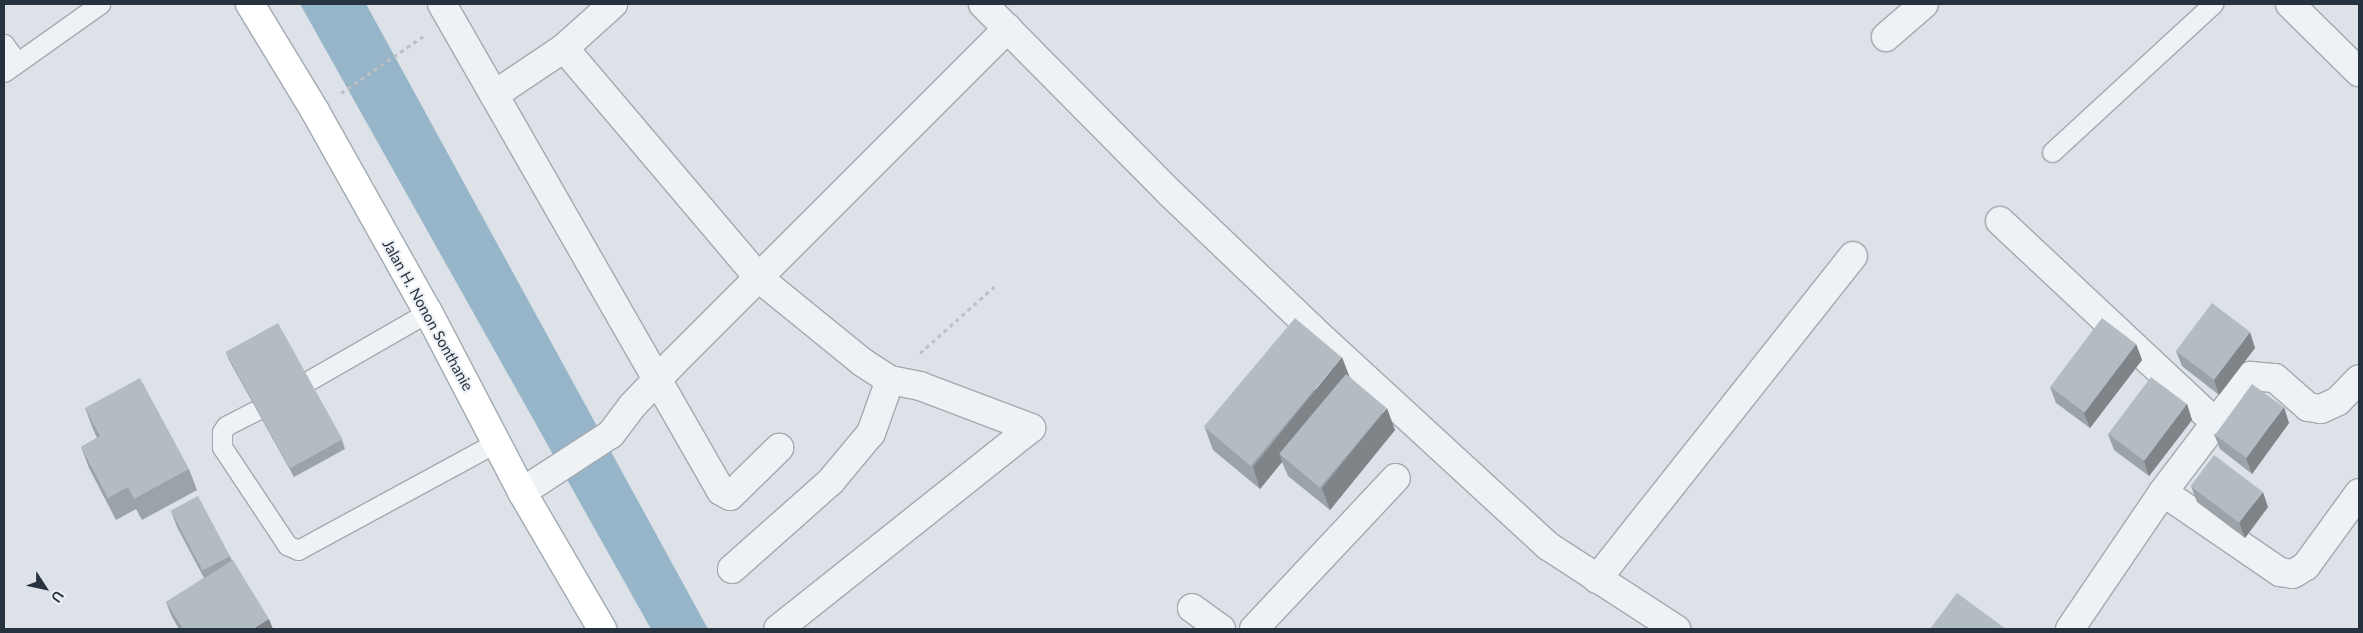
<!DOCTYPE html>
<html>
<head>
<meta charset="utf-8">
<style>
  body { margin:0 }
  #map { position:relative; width:2363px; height:633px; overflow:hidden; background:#dce2e7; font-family:Lato,sans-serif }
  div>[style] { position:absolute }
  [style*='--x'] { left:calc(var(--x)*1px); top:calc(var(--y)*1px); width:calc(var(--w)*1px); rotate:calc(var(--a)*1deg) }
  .water>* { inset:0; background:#96b5c8 }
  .path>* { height:3px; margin-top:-1.5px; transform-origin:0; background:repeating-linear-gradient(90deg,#bbc0c5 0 4px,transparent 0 8px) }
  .roads { filter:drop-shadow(1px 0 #a2aab1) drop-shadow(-1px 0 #a2aab1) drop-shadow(0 1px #a2aab1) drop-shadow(0 -1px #a2aab1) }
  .lane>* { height:19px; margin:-9.5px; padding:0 9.5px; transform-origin:9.5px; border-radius:9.5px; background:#eff2f5 }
  .street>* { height:28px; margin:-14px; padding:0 14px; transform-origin:14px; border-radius:14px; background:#eff2f5 }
  .secondary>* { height:28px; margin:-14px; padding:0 14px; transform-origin:14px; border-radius:14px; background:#fff }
  .wall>* { inset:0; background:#9ba2a8 }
  .shaded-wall>* { inset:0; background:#7e8488 }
  .building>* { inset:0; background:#b4bcc3; transform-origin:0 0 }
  span { translate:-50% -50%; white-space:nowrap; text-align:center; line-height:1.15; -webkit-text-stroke:4px #ecf0f4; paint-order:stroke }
  .street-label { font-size:15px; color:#26323d }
  .frame { position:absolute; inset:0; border:5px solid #26323d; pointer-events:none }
  .north { position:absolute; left:20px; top:563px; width:50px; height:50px; -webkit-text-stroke:4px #ecf0f4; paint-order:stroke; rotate:125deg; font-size:14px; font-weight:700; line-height:20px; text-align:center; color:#26323d }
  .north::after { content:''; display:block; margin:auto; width:18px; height:22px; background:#26323d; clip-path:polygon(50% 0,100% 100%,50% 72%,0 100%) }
</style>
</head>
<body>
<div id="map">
  <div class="water">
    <i style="clip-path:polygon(300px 4px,366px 4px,708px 629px,651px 629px)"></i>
  </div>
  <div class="path">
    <i style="--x:341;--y:93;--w:102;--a:-34.6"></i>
    <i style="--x:920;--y:353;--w:101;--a:-41.8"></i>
  </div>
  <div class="roads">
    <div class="lane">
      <i style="--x:4;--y:44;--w:22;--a:54"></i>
      <i style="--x:4;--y:72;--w:118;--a:-35.3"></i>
      <i style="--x:2052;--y:152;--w:219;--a:-42.6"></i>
      <i style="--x:308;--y:381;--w:138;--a:-29.9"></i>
      <i style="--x:257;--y:410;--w:35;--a:153"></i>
      <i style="--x:226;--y:426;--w:7;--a:124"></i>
      <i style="--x:222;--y:432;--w:15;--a:90"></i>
      <i style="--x:222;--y:447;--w:118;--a:56.4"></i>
      <i style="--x:287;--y:545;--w:12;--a:24"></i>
      <i style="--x:298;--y:550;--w:226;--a:-28.5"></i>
    </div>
    <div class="street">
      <i style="--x:442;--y:4;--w:561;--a:60.19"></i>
      <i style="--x:721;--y:491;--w:10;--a:29"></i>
      <i style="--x:730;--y:496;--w:69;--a:-44.4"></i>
      <i style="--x:983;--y:4;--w:267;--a:45.3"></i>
      <i style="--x:1171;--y:194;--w:194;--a:43.7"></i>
      <i style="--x:1311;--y:328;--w:322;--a:42.6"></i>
      <i style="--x:1548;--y:546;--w:153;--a:33"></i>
      <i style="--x:2290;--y:4;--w:97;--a:44.6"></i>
      <i style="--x:1886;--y:37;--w:50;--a:-41"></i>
      <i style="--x:564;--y:48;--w:303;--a:49.7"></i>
      <i style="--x:760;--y:279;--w:132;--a:39.1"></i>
      <i style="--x:862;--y:362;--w:33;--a:33"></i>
      <i style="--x:890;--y:380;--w:31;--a:11"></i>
      <i style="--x:920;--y:386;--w:119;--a:20.7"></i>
      <i style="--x:1031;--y:428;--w:323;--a:141.5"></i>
      <i style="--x:494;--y:95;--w:84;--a:-33.9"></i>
      <i style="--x:564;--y:48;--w:66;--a:-41.9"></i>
      <i style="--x:2000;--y:221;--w:294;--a:43.1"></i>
      <i style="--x:522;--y:492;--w:106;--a:-33.1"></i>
      <i style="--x:611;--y:434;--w:35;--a:-53"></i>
      <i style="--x:632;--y:406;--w:61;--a:-46.3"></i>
      <i style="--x:674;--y:362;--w:472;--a:-45"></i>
      <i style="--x:2163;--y:492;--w:142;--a:34.4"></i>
      <i style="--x:2280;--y:572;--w:13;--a:9"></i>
      <i style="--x:2293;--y:574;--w:15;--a:-32"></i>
      <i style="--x:2306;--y:566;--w:90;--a:-54"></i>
      <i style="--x:732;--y:569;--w:132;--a:-41.6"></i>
      <i style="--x:831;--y:481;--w:62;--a:-50.2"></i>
      <i style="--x:871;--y:433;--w:56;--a:-70.3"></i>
      <i style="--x:1597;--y:579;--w:412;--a:-51.6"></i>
      <i style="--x:1192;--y:608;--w:36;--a:36"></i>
      <i style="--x:1254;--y:629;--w:207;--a:-46.8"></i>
      <i style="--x:2070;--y:629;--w:166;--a:-55.8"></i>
      <i style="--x:2163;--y:492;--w:146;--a:-52.8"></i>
      <i style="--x:2251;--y:376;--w:24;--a:5"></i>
      <i style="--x:2275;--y:378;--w:44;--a:41.3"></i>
      <i style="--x:2308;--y:407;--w:13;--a:9"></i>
      <i style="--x:2321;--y:409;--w:19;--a:-25"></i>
      <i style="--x:2338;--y:401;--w:30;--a:-46"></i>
    </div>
    <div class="secondary">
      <i style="--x:250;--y:4;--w:125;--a:58.7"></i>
      <i style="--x:315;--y:111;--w:231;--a:60.7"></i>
      <i style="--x:428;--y:312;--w:203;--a:62.4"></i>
      <i style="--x:522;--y:492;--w:159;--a:59.7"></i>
    </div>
  </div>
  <div class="wall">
    <i style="clip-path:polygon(2136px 344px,2142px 360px,2090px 428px,2056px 403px,2050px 387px)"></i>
    <i style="clip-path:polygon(2255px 348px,2219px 395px,2182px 366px,2176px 351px)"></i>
    <i style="clip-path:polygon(226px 352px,342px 440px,345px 449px,294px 477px,229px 360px)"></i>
    <i style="clip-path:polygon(1350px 377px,1395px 430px,1330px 510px,1288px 476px,1282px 462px,1260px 489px,1213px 450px,1205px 428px)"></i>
    <i style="clip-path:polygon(2187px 404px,2192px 420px,2149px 476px,2114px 450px,2108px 434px)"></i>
    <i style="clip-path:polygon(85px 408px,189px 469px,197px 490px,142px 520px,136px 509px,116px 520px,89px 468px,81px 447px,97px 438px,93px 429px)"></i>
    <i style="clip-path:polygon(2289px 423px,2252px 474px,2220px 449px,2214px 434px)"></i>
    <i style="clip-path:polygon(2191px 486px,2268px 507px,2245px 538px,2197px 502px)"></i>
    <i style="clip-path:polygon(171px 511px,230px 556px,232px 561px,273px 629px,179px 629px,172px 617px,166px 602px,204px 578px,177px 527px)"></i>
  </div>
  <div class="shaded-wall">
    <i style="clip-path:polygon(2250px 332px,2255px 348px,2219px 395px,2214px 379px)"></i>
    <i style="clip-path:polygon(2136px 344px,2142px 360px,2090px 428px,2084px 413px)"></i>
    <i style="clip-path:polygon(1342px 357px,1350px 378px,1280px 455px,1282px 462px,1260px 489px,1253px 467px)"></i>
    <i style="clip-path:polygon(2187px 404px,2192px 420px,2149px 476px,2144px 461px)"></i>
    <i style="clip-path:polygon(2284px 407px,2289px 423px,2252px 474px,2246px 458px)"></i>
    <i style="clip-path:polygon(1387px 408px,1395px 430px,1330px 510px,1322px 488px)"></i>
    <i style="clip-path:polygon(2263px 492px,2268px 507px,2245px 538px,2239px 522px)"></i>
    <i style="clip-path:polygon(269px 619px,273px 629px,253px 629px)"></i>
  </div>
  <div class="building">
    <i style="left:2212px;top:303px;width:48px;height:60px;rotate:37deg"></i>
    <i style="left:1295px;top:318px;width:61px;height:142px;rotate:40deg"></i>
    <i style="left:2102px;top:318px;width:43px;height:86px;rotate:37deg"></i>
    <i style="left:278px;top:323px;width:133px;height:60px;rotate:61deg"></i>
    <i style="left:1346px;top:374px;width:53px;height:104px;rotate:40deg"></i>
    <i style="left:2151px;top:377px;width:45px;height:71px;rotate:37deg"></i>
    <i style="clip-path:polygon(140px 378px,189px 469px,134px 499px,128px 487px,108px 498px,81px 447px,100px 436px,85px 408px)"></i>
    <i style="left:2252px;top:384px;width:39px;height:63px;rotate:36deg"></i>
    <i style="left:2214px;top:455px;width:61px;height:39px;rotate:37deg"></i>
    <i style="left:198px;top:496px;width:68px;height:31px;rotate:62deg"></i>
    <i style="clip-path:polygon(233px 560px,269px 619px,253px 629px,183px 629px,166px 602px)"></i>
    <i style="clip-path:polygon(1957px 593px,2006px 629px,1930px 629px)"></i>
  </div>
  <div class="street-label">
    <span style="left:428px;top:315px;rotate:61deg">Jalan H. Nonon Sonthanie</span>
  </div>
  <div class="frame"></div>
  <div class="north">U</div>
</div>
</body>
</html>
